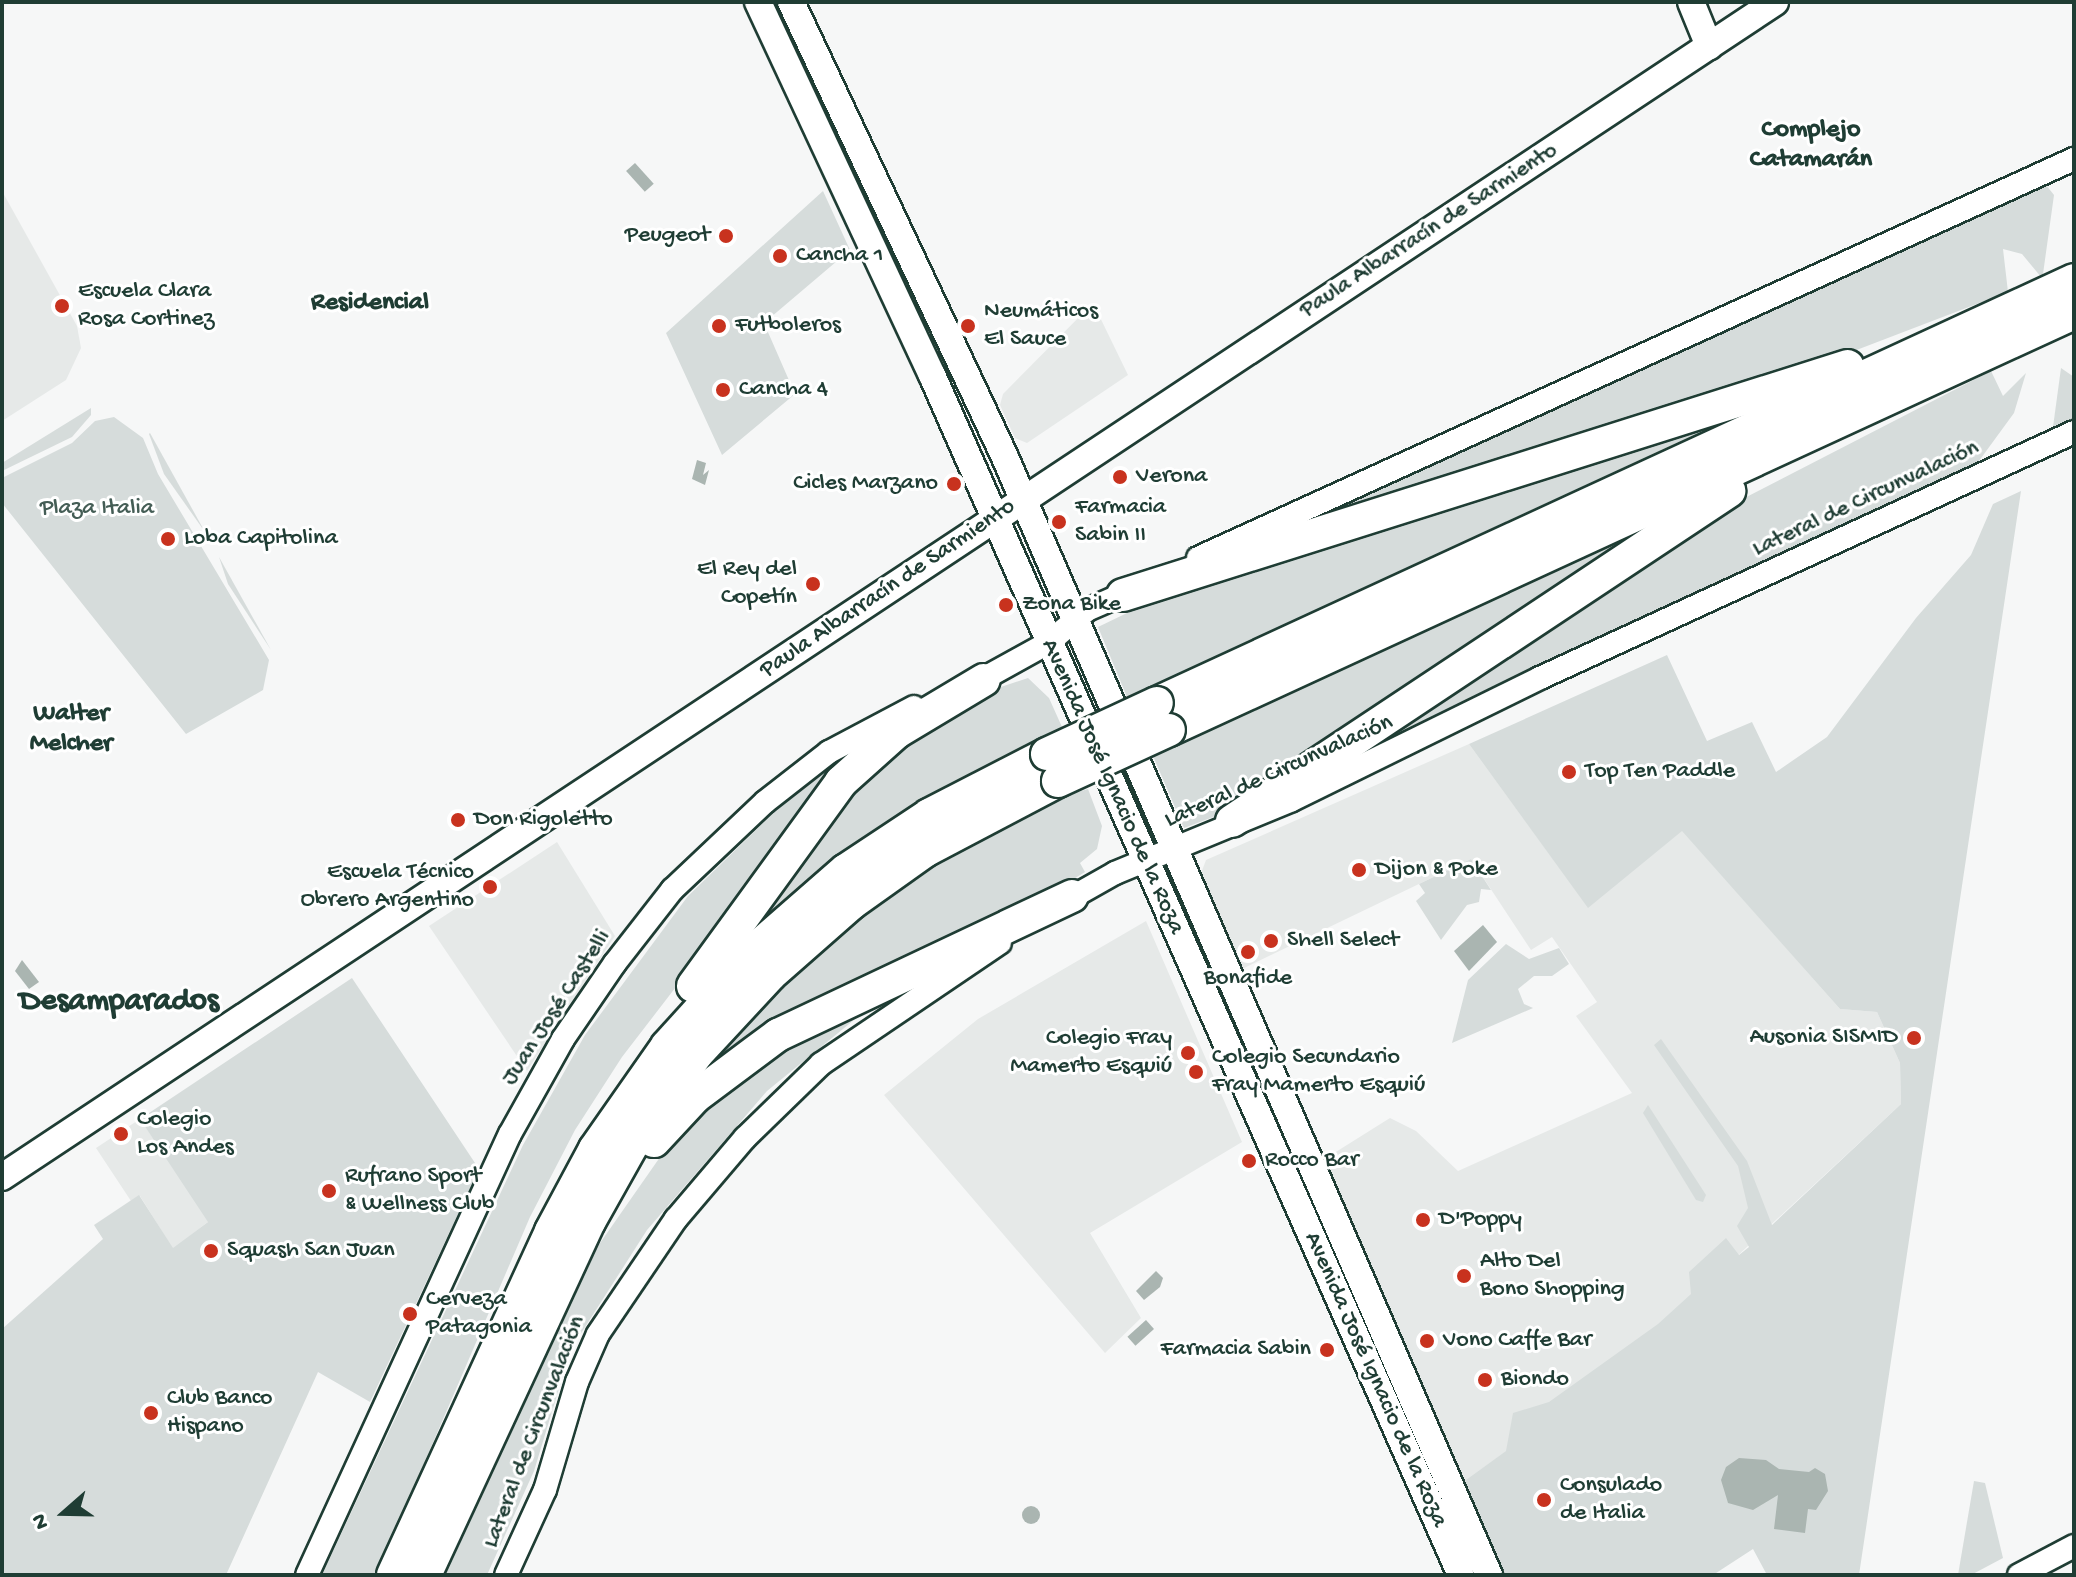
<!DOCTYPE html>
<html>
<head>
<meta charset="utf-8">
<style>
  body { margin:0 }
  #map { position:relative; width:2076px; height:1577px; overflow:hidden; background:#f6f7f7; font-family:"Gochi Hand",sans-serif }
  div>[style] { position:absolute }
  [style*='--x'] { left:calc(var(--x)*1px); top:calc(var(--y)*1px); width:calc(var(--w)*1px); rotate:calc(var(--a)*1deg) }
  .built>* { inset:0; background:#e6e9e8 }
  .green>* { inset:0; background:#d6dcdb }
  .water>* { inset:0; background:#aab5b1; transform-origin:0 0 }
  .round { border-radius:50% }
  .roads { filter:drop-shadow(2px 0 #1f3d34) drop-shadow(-2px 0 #1f3d34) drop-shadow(0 2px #1f3d34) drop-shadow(0 -2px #1f3d34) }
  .minor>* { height:22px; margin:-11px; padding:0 11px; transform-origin:11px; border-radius:11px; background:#fff }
  .major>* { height:26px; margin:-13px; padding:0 13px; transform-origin:13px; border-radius:13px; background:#fff }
  .highway>* { height:32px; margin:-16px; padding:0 16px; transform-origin:16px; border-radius:16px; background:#fff }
  .bridges { filter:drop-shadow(2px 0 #1f3d34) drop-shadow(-2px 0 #1f3d34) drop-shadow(0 2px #1f3d34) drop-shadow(0 -2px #1f3d34) }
  .highway-bridge>* { height:32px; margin:-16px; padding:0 16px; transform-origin:16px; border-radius:16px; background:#fff }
  .dots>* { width:22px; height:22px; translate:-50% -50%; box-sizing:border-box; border:4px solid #fff; border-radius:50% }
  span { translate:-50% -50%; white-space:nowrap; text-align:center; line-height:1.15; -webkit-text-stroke:6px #fff; paint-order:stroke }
  .street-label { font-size:24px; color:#1f3d34 }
  .poi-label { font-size:24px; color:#1f3d34 }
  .right { translate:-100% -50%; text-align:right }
  .left { translate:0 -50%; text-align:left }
  .park-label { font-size:24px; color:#445d55 }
  .neighbourhood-label { font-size:26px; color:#1f3d34; font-weight:700 }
  .district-label { font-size:32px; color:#1f3d34; font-weight:700 }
  .frame { position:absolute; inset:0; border:4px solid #1f3d34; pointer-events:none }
  .north { position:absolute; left:24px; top:1473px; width:80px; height:80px; -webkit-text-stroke:6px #fff; paint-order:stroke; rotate:250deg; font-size:22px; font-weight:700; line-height:32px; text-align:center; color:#1f3d34 }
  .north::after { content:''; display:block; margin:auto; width:28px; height:36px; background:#1f3d34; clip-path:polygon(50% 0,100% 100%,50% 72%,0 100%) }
</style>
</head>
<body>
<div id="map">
  <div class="built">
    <i style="clip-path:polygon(2px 191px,77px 326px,81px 348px,66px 380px,2px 421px)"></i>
    <i style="clip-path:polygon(1093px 303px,1128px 375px,1027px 443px,1015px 438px,1000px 405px,1003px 394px)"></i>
    <i style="clip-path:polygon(1469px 744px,1588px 907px,1682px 830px,1840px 1009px,1877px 1012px,1900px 1063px,1901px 1104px,1594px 1389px,1463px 1482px,1323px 1160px,1390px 1118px,1416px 1131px,1458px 1171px,1632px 1093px,1576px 1016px,1597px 1002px,1552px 937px,1531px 950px,1471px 859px,1240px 970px,1200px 876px,1206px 860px)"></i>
    <i style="clip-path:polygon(557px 842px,615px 936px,527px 1071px,429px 926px)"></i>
    <i style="clip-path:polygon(1146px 921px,1242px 1142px,1090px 1233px,1141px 1318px,1105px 1353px,884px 1095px,978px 1019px)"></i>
    <i style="clip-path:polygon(140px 1119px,209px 1221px,173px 1249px,140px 1196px,131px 1201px,96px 1148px)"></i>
  </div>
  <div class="green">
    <i style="clip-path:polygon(2046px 185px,2054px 195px,2043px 274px,2041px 277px,2022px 254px,2003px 249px,2008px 292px,1833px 359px,1269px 537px)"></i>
    <i style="clip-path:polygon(823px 191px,850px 250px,764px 323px,795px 394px,722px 455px,666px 333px)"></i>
    <i style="clip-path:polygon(2061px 368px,2074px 377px,2074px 422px,2057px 430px,2053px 427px)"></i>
    <i style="clip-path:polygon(1991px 371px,2003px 396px,2026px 373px,2014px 413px,1976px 465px,1527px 670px,1338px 764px,1694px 524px)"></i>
    <i style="clip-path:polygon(1776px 397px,1127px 697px,1098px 627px,1183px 586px)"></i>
    <i style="clip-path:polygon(91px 408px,91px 415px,72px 437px,2px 471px,2px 463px)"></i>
    <i style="clip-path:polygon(114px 417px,143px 438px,158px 474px,269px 660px,263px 690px,186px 734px,2px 503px,2px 478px,72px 443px,95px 421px)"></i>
    <i style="clip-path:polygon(149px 434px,150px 433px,205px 532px,164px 474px)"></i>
    <i style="clip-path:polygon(2021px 491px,1859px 1575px,1767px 1575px,1753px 1549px,1713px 1575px,1504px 1575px,1463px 1482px,1506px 1451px,1513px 1413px,1549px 1402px,1658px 1324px,1691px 1294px,1689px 1272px,1726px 1238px,1739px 1255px,1749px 1247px,1737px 1226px,1748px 1208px,1738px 1166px,1654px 1045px,1661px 1039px,1747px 1161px,1772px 1225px,1901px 1104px,1900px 1063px,1877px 1012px,1840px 1009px,1682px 831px,1588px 908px,1469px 744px,1667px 655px,1707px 741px,1752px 722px,1776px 772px,1827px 737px,1916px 618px,1971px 555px,1993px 504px)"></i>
    <i style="clip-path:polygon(1676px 512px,1221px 814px,1184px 828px,1153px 756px)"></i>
    <i style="clip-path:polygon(219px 557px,271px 650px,228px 584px)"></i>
    <i style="clip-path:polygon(1028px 678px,1049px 698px,1062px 727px,891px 821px,830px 863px,747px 935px,847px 785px,980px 694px)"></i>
    <i style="clip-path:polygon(859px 749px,622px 1057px,575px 1130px,530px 1217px,376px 1575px,322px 1575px,523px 1145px,585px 1035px,688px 896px,789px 798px)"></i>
    <i style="clip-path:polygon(1088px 789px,1102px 826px,1097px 849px,1080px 863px,1085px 872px,1028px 907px,713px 1065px,773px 994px,886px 897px,955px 852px,1064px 796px)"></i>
    <i style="clip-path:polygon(1471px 859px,1491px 890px,1481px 889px,1479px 902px,1467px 905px,1441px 940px,1416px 901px,1425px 893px,1419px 884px)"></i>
    <i style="clip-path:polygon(1506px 944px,1529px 959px,1559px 948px,1569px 964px,1552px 976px,1534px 976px,1518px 989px,1524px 1004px,1533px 1008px,1452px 1043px,1468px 980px)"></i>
    <i style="clip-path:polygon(352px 978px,479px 1169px,370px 1402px,318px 1372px,226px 1575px,2px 1575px,2px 1329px,103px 1239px,94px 1225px,139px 1195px,173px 1248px,208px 1222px,140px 1119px)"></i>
    <i style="clip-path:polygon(865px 1011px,767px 1091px,647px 1230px,571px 1349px,534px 1471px,487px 1575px,442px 1575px,584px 1266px,665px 1150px,688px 1123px,760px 1061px)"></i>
    <i style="clip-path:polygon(1648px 1105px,1706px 1195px,1703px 1202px,1696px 1200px,1643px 1113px)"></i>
    <i style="clip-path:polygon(1974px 1481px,1985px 1483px,2003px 1558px,1971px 1575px,1958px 1575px)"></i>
  </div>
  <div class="water">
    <i style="left:635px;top:163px;width:28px;height:12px;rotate:48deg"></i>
    <i style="clip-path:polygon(697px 460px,706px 463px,703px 475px,709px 470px,705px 485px,692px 479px)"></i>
    <i style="clip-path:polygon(1483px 925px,1497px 942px,1469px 971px,1454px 951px)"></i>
    <i style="clip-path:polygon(22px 960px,39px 982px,29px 989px,15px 971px)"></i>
    <i style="clip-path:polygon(1156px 1271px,1163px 1278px,1160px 1287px,1144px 1300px,1136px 1291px)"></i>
    <i style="left:1146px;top:1320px;width:12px;height:25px;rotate:48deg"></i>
    <i style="clip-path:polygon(1739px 1458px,1766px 1460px,1779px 1469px,1809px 1472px,1815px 1468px,1825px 1474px,1828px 1491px,1816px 1510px,1808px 1509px,1805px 1533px,1774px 1529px,1778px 1495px,1753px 1510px,1728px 1503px,1721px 1480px,1726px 1467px)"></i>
    <i class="round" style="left:1022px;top:1506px;width:18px;height:18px"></i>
  </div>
  <div class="roads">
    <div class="minor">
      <i style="--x:1198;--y:558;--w:963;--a:-24.49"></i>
      <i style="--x:972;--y:685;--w:87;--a:-28.9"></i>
      <i style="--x:1048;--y:643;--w:51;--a:-40.2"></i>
      <i style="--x:1087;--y:610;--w:52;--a:-23.6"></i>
      <i style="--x:1062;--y:903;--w:61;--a:-29.5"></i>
      <i style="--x:1115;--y:873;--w:191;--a:-22.4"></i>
      <i style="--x:1292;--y:800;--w:276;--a:-26.2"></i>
      <i style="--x:1540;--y:678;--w:588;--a:-24.73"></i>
      <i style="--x:307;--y:1575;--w:485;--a:-65.3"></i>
      <i style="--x:510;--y:1134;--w:109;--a:-60.8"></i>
      <i style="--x:563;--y:1039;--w:92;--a:-55.6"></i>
      <i style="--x:615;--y:963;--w:93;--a:-52"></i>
      <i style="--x:672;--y:890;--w:128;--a:-43.4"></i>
      <i style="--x:765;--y:802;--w:81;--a:-38"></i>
      <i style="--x:829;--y:752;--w:96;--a:-27.9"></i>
      <i style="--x:506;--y:1575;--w:94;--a:-65.4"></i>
      <i style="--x:545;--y:1490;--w:113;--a:-73.5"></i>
      <i style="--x:577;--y:1382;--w:52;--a:-66.4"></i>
      <i style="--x:598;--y:1334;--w:139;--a:-55.9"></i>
      <i style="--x:676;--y:1219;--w:106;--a:-49.6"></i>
      <i style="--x:745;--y:1138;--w:106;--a:-44.2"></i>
      <i style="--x:821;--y:1064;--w:216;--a:-34.1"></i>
      <i style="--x:2019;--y:1575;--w:62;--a:-27.8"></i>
    </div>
    <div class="major">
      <i style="--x:758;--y:2;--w:412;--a:65"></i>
      <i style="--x:932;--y:375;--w:1311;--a:66.21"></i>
      <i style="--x:791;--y:2;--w:501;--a:64.82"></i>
      <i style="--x:1004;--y:455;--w:1221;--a:66.59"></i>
      <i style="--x:1691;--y:2;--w:48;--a:67.8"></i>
      <i style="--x:2;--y:1177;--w:2127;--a:-33.53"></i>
    </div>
    <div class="highway">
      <i style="--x:1123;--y:595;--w:760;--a:-17.53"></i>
      <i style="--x:1157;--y:703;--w:1010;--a:-24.76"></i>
      <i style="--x:1169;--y:730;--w:996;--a:-24.74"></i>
      <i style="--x:1232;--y:821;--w:597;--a:-33.58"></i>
      <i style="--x:693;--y:986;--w:252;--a:-54"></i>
      <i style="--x:841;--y:782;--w:75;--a:-41.8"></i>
      <i style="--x:897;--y:732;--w:101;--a:-30.9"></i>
      <i style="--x:654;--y:1141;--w:60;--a:-47"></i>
      <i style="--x:695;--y:1097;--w:104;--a:-36.8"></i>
      <i style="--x:778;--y:1035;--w:325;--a:-25.3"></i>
      <i style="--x:393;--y:1575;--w:379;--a:-65.3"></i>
      <i style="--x:551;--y:1231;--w:93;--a:-61.8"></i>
      <i style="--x:595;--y:1149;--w:126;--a:-55"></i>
      <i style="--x:667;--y:1046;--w:128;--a:-47.8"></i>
      <i style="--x:753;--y:951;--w:123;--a:-41.1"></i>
      <i style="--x:846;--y:870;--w:100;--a:-33.5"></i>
      <i style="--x:929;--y:815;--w:133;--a:-27.3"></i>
      <i style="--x:425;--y:1575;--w:389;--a:-65.1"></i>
      <i style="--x:589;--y:1222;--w:94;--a:-60.7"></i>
      <i style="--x:635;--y:1140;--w:105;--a:-54.3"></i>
      <i style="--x:696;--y:1055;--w:109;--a:-47.2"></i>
      <i style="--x:770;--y:975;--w:109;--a:-41.3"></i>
      <i style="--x:852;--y:903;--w:90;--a:-35.5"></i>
      <i style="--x:925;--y:851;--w:150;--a:-27.8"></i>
    </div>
  </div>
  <div class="bridges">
    <div class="highway-bridge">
      <i style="--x:1047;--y:754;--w:121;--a:-24.9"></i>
      <i style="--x:1058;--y:781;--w:122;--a:-24.7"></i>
    </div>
  </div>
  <div class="dots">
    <i style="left:726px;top:236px;background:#c8321e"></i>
    <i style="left:780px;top:256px;background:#c8321e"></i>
    <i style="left:62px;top:306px;background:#c8321e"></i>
    <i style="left:719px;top:326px;background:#c8321e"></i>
    <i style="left:968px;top:326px;background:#c8321e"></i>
    <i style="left:723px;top:390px;background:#c8321e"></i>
    <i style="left:1120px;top:477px;background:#c8321e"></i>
    <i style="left:954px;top:484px;background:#c8321e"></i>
    <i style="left:1059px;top:522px;background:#c8321e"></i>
    <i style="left:168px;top:539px;background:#c8321e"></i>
    <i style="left:813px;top:584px;background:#c8321e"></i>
    <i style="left:1006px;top:605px;background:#c8321e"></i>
    <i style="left:1569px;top:772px;background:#c8321e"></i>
    <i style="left:458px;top:820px;background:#c8321e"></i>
    <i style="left:1359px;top:870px;background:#c8321e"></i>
    <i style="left:490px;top:887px;background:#c8321e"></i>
    <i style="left:1271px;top:941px;background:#c8321e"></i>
    <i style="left:1248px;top:952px;background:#c8321e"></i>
    <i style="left:1914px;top:1038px;background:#c8321e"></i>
    <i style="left:1188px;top:1053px;background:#c8321e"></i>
    <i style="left:1196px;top:1072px;background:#c8321e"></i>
    <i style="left:121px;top:1134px;background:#c8321e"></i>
    <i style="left:1249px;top:1161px;background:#c8321e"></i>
    <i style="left:329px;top:1191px;background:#c8321e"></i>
    <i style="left:1423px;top:1220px;background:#c8321e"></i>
    <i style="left:211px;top:1251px;background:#c8321e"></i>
    <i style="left:1464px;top:1276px;background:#c8321e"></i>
    <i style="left:410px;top:1314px;background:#c8321e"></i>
    <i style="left:1427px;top:1341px;background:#c8321e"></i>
    <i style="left:1327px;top:1350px;background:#c8321e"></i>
    <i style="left:1485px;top:1380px;background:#c8321e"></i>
    <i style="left:151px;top:1413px;background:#c8321e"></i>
    <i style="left:1544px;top:1500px;background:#c8321e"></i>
  </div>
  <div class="street-label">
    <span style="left:1429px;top:231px;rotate:-33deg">Paula Albarracín de Sarmiento</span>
    <span style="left:1866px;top:499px;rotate:-25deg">Lateral de Circunvalación</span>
    <span style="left:888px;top:589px;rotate:-34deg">Paula Albarracín de Sarmiento</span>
    <span style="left:1279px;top:772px;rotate:-24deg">Lateral de Circunvalación</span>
    <span style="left:1112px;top:787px;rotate:66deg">Avenida José Ignacio de la Roza</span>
    <span style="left:557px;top:1008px;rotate:-57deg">Juan José Castelli</span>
    <span style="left:1375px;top:1380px;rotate:66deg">Avenida José Ignacio de la Roza</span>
    <span style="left:535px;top:1432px;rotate:-69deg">Lateral de Circunvalación</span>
  </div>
  <div class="poi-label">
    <span class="right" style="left:710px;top:236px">Peugeot</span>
    <span class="left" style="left:796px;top:256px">Cancha 1</span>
    <span class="left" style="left:78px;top:306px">Escuela Clara<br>Rosa Cortinez</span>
    <span class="left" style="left:984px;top:326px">Neumáticos<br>El Sauce</span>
    <span class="left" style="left:735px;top:326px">Futboleros</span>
    <span class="left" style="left:739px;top:390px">Cancha 4</span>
    <span class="left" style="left:1136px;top:477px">Verona</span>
    <span class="right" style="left:938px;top:484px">Cicles Marzano</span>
    <span class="left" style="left:1075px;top:522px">Farmacia<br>Sabin II</span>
    <span class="left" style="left:184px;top:539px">Loba Capitolina</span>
    <span class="right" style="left:797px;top:584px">El Rey del<br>Copetín</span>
    <span class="left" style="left:1022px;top:605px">Zona Bike</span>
    <span class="left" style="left:1585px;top:772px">Top Ten Paddle</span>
    <span class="left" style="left:474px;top:820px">Don Rigoletto</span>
    <span class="left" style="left:1375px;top:870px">Dijon &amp; Poke</span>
    <span class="right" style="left:474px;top:887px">Escuela Técnico<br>Obrero Argentino</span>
    <span class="left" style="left:1287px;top:941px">Shell Select</span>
    <span style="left:1248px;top:979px">Bonafide</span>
    <span class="right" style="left:1898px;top:1038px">Ausonia SISMID</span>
    <span class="right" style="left:1172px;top:1053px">Colegio Fray<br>Mamerto Esquiú</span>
    <span class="left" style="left:1212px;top:1072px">Colegio Secundario<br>Fray Mamerto Esquiú</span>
    <span class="left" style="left:137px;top:1134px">Colegio<br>Los Andes</span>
    <span class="left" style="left:1265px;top:1161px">Rocco Bar</span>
    <span class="left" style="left:345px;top:1191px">Rufrano Sport<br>&amp; Wellness Club</span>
    <span class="left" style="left:1439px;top:1220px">D'Poppy</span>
    <span class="left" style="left:227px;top:1251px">Squash San Juan</span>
    <span class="left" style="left:1480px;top:1276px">Alto Del<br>Bono Shopping</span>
    <span class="left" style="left:426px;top:1314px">Cerveza<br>Patagonia</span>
    <span class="left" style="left:1443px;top:1341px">Vono Caffe Bar</span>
    <span class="right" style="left:1311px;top:1350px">Farmacia Sabin</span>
    <span class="left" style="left:1501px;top:1380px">Biondo</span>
    <span class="left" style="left:167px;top:1413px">Club Banco<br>Hispano</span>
    <span class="left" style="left:1560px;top:1500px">Consulado<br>de Italia</span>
  </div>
  <div class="park-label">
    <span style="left:97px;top:509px">Plaza Italia</span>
  </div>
  <div class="neighbourhood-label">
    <span style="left:1811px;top:146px">Complejo<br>Catamarán</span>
    <span style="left:370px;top:304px">Residencial</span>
    <span style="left:71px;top:730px">Walter<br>Melcher</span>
  </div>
  <div class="district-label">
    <span style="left:119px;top:1002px">Desamparados</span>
  </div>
  <div class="frame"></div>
  <div class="north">N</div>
</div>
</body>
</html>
